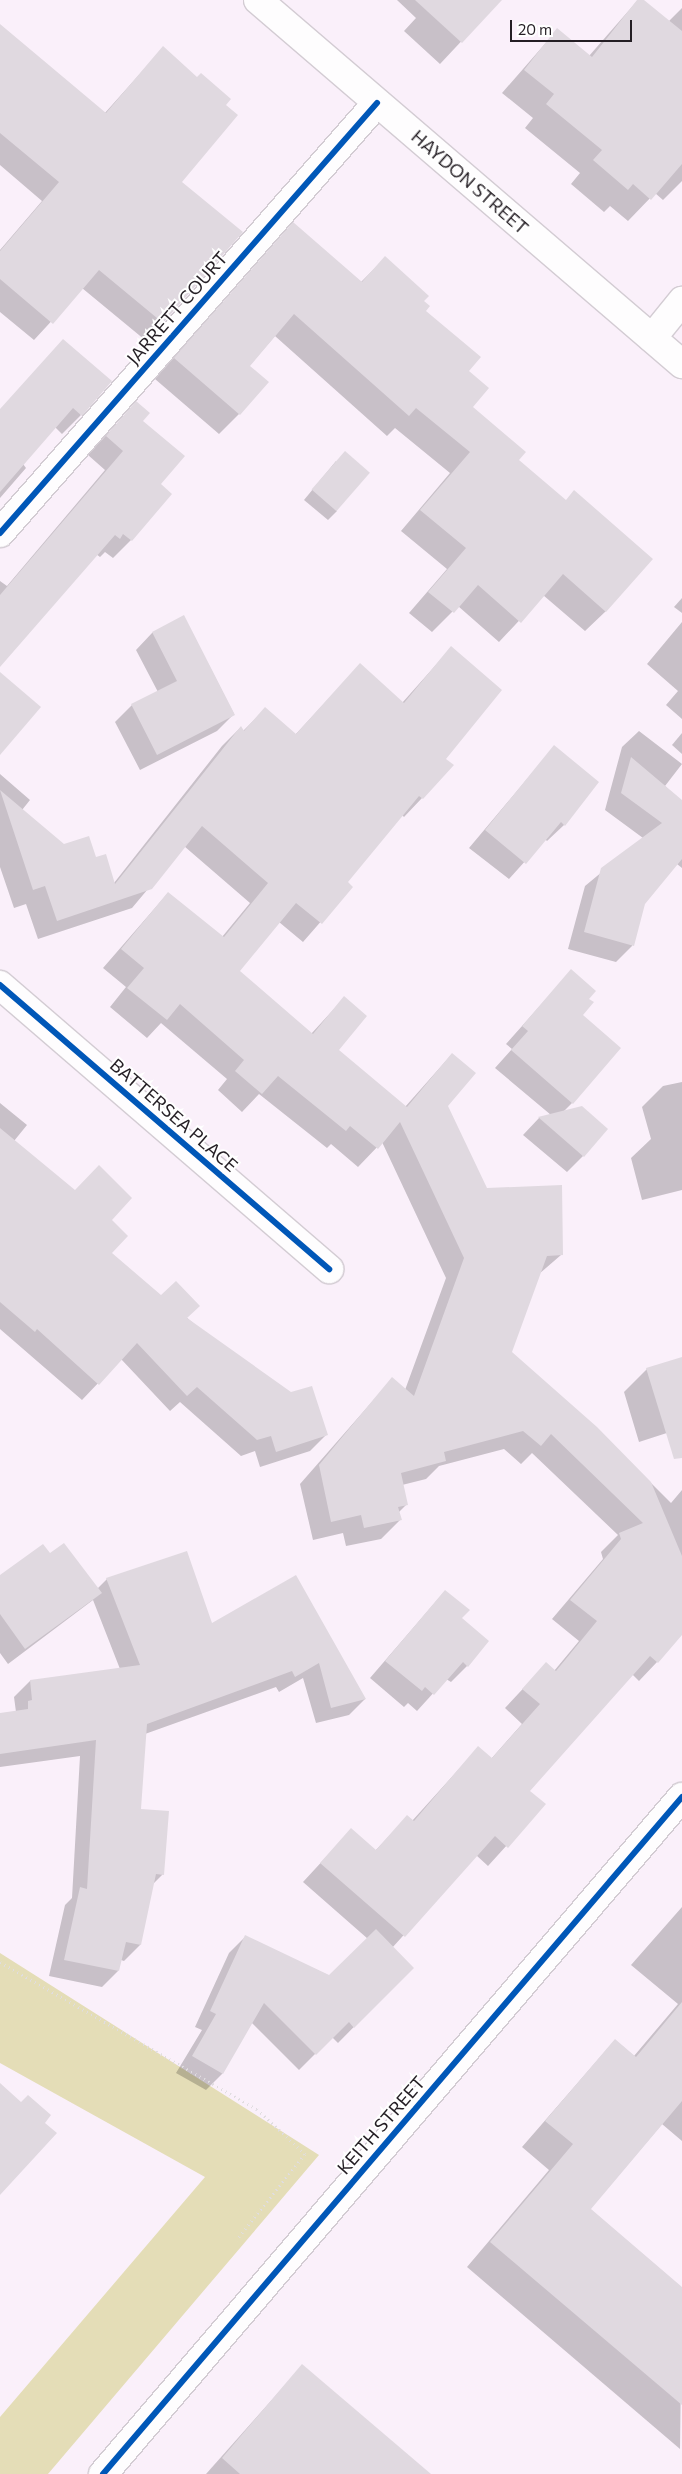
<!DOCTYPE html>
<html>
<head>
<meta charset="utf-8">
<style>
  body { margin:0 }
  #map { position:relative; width:682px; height:2474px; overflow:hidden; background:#faf0fa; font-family:Commissioner,sans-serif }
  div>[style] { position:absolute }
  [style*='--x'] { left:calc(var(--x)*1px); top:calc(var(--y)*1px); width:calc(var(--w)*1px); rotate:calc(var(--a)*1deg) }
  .green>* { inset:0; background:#e4ddb7 }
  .shadow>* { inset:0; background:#0003 }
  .building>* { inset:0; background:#e0d9e0; transform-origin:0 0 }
  .path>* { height:3px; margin-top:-1.5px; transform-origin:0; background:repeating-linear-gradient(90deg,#e0dde0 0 1px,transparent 0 5px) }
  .roads { filter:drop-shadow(1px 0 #d3ccd3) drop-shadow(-1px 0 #d3ccd3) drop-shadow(0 1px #d3ccd3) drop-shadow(0 -1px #d3ccd3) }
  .minor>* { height:28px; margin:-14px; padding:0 14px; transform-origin:14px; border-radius:14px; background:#fefdfe }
  .tertiary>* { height:28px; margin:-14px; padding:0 14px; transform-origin:14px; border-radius:14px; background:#fefdfe }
  .cycleway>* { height:6px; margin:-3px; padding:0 3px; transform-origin:3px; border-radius:3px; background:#0057b8 }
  span { translate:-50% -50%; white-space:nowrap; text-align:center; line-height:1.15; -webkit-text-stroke:4px #fff; paint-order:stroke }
  .street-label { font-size:18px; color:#241e24 }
  .scale { position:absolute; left:510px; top:20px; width:122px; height:22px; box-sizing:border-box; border:2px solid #241e24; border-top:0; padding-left:6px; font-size:15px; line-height:18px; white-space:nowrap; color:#241e24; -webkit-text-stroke:4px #fff; paint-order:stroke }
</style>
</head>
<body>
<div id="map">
  <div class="green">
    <i style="clip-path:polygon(0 1953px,319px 2155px,48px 2474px,0 2474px,0 2417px,205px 2177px,0 2063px)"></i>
  </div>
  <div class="shadow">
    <i style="clip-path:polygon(397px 0,500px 0,440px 64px,404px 31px,416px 18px)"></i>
    <i style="clip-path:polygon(638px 0,668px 22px,682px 8px,682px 181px,663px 200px,655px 193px,628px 221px,610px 206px,604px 212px,571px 184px,580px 173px,525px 128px,533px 118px,502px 93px,557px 30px,589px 56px)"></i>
    <i style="clip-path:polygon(0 26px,104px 114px,163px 48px,225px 105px,180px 182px,162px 322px,145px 340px,82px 288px,34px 340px,0 312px,0 250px,42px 201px,0 165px)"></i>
    <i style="clip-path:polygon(293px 224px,361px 282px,385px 258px,422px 301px,424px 311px,467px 371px,471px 407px,517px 460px,606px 611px,585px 631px,543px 595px,499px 642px,458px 606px,432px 632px,409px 613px,447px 569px,401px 531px,450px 473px,395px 428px,387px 436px,275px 336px,249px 366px,239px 414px,219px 434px,155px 379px)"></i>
    <i style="clip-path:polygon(48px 362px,81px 415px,62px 434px,55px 427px,23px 464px,26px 468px,0 498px,0 416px)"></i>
    <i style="clip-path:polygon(136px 403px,159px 484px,131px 540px,113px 558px,105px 552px,100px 557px,96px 554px,0 663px,0 581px,7px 586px,105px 470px,88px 455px)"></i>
    <i style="clip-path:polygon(336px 461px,337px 511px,328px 520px,304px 500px)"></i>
    <i style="clip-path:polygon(682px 598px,682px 613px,674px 607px)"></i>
    <i style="clip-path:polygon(184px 617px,234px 714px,217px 731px,140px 770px,115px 722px,132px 705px,158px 692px,136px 650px,152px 633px)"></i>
    <i style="clip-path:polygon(682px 622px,682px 719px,666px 705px,678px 691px,647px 664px)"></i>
    <i style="clip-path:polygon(451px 648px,445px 759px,422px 798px,404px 817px,402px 815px,346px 882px,351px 887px,303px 942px,279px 922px,238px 972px,311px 1034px,344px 998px,337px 1050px,405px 1107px,452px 1054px,447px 1106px,486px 1189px,561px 1255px,539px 1274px,510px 1352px,594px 1426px,671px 1503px,682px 1490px,682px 1614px,657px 1662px,639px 1681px,632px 1674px,529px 1791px,544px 1804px,488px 1866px,476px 1855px,392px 1948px,412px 1968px,338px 2043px,332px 2037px,299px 2070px,251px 2022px,222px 2074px,206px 2090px,176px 2073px,202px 2030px,195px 2027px,229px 1953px,245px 1937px,330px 1976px,368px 1939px,303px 1882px,351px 1830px,375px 1851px,407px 1817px,412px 1821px,478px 1748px,491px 1759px,522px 1724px,505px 1708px,546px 1664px,554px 1671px,579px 1641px,552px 1619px,603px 1559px,601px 1552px,618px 1535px,532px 1453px,521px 1464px,504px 1449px,439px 1466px,426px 1479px,402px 1485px,406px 1505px,398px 1513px,400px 1520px,381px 1539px,346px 1546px,343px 1533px,313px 1540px,300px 1484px,392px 1379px,405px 1390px,446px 1278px,382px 1142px,358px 1167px,331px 1144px,327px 1148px,259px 1094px,242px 1112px,218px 1090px,227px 1079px,161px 1023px,147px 1038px,110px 1007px,126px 987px,103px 968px,168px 893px,222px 937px,250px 903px,184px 846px,132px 908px,38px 939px,26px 904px,14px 908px,0 867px,0 774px,30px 800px,22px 810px,64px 846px,95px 858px,114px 883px,222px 746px,240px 728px,242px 732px,265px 709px,295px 735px,360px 665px,402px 703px)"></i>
    <i style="clip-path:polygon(639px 731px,682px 764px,665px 786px,682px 802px,682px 868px,677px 864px,644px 903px,632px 946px,616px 962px,568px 949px,585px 886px,643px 838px,605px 810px,622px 747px)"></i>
    <i style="clip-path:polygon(682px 733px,682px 754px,672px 745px)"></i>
    <i style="clip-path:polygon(554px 747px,564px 825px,547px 841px,545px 839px,509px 879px,469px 848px)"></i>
    <i style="clip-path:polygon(571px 971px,587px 999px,582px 1015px,572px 1103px,563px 1112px,583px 1156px,567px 1172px,523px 1135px,539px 1118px,551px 1115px,495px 1068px,512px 1049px,506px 1044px)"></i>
    <i style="clip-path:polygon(682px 1082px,682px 1190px,642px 1200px,631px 1158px,651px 1139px,642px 1107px,663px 1086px)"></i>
    <i style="clip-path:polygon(0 1103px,27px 1125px,14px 1141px,110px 1220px,110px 1253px,326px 1435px,310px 1451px,260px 1467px,255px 1451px,241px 1456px,180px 1402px,170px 1411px,121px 1359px,82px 1400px,0 1329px)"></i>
    <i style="clip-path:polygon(682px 1358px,682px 1458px,673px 1431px,639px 1442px,624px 1392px,647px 1369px)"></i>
    <i style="clip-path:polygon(50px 1555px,97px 1589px,107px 1579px,211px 1625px,295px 1577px,365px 1699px,349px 1715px,316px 1723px,303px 1678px,279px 1692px,276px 1687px,145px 1734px,140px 1810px,163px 1874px,152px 1885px,140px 1945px,124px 1961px,121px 1960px,118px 1971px,102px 1987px,49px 1976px,65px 1905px,72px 1898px,80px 1756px,0 1767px,0 1714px,16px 1712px,14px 1697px,30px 1681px,120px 1669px,93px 1600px,8px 1664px,0 1653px,0 1576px)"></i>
    <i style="clip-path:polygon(445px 1591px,461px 1618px,467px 1666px,451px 1682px,446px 1679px,417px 1711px,408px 1703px,404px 1707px,370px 1678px)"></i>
    <i style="clip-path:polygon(682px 1907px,682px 2141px,662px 2124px,590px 2209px,682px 2288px,680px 2449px,467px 2267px,549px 2170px,522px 2147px,615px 2040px,634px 2056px,678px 2004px,631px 1965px)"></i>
    <i style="clip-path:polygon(302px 2366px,429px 2474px,206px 2474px)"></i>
  </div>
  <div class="building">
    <i style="clip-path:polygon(415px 0,502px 0,462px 43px)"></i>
    <i style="clip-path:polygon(637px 0,644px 0,682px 31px,682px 164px,651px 200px,633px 184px,628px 190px,593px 160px,602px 150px,546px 104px,554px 94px,524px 70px,557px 28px,592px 57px)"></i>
    <i style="clip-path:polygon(0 24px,106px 113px,163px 46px,197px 77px,201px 73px,231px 99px,226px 105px,238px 115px,182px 182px,243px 232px,163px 323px,99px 270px,53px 324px,0 279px,0 251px,59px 182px,0 133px)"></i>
    <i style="clip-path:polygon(293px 222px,362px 282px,385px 256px,429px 296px,424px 301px,430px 306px,426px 311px,481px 357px,469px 371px,489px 388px,473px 407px,526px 452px,519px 460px,566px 500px,574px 490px,653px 559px,606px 612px,563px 574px,521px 623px,478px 585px,454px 613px,428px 592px,466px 548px,420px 510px,470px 452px,416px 408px,409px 416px,294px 314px,250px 366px,269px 382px,240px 415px,174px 358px)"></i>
    <i style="clip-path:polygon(63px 339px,112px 381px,82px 416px,73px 408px,0 492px,0 409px)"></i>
    <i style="clip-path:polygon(136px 401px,150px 413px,143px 421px,185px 456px,161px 484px,172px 494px,132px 541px,123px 534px,120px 539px,115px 535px,0 667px,0 595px,123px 451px,106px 436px)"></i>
    <i style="left:345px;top:451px;width:33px;height:51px;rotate:41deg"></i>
    <i style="clip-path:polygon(184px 615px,235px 715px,157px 755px,131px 704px,177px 681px,152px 632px)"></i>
    <i style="clip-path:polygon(451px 646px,502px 690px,446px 759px,454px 765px,423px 799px,419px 796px,348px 882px,353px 887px,322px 924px,296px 903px,240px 971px,313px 1034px,344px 996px,367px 1016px,339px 1050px,407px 1107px,452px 1053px,476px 1073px,448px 1106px,487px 1188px,562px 1185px,563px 1255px,547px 1256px,512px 1352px,597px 1427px,651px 1482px,682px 1556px,682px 1635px,658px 1663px,650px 1656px,530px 1791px,546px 1804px,508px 1848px,495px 1836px,405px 1937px,320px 1863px,351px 1828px,376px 1850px,407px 1815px,414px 1821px,478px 1746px,492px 1758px,540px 1704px,522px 1689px,546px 1662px,556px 1671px,597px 1621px,570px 1600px,621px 1539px,619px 1533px,643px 1523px,551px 1434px,541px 1446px,523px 1431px,444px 1452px,446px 1461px,401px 1473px,408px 1505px,398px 1507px,402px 1520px,364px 1528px,361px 1515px,331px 1522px,319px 1465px,392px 1377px,414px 1396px,464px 1258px,400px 1122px,378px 1149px,350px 1126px,346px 1131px,278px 1076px,262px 1094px,235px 1071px,244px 1060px,180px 1004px,167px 1020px,127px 988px,144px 968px,121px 949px,168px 892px,224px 937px,268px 883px,202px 826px,152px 889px,57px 921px,45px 886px,33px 890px,0 790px,64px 844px,89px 836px,96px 857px,106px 854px,115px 884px,241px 726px,244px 731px,265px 707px,296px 734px,360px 663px,404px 703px)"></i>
    <i style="clip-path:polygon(0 672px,41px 707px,0 755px)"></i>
    <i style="clip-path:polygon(554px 745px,599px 782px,565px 826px,561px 822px,526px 864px,485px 830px)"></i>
    <i style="clip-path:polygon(631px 757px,682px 800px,682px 859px,645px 904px,634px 946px,584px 932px,601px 868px,662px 823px,621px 793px)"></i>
    <i style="clip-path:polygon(571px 969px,596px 991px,589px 999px,594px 1002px,583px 1015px,621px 1048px,573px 1104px,511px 1050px,528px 1031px,522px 1026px)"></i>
    <i style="clip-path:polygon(582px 1106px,608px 1129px,584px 1157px,538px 1117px)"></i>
    <i style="clip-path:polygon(0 1128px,75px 1190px,99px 1165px,132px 1198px,112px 1220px,128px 1236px,112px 1253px,161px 1295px,176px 1281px,200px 1306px,187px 1318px,291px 1392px,312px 1386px,328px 1435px,276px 1452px,271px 1436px,257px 1440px,197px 1387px,187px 1396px,137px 1343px,99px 1385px,37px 1329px,35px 1332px,0 1302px)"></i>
    <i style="clip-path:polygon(682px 1357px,682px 1458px,674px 1459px,646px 1368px)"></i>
    <i style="clip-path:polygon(64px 1543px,102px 1593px,25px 1649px,0 1614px,0 1575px,43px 1544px,50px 1553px)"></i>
    <i style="clip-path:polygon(187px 1551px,212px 1623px,296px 1575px,366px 1699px,331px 1708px,319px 1663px,295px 1677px,292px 1671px,147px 1724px,141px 1809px,169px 1811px,164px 1875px,156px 1874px,141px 1945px,126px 1942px,119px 1971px,64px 1960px,80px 1887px,87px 1889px,96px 1740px,0 1754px,0 1713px,28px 1709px,28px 1701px,32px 1700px,30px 1680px,140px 1665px,106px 1578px)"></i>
    <i style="clip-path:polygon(445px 1590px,470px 1610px,462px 1618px,489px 1641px,468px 1667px,463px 1662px,434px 1695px,425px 1687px,422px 1691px,385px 1661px)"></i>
    <i style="clip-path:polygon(376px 1929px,414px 1968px,354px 2028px,349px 2022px,316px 2055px,264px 2003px,223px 2074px,192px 2056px,216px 2014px,210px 2011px,245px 1935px,329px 1975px)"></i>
    <i style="clip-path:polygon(682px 2002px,682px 2101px,591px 2209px,682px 2287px,682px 2405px,490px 2242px,573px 2144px,545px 2121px,615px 2039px,636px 2057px)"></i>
    <i style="clip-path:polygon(0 2083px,21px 2102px,28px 2095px,51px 2115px,45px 2123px,57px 2133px,0 2195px)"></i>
    <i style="clip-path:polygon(302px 2364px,431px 2474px,240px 2474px,222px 2458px)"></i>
  </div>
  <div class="path">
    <i style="--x:0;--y:1962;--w:296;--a:29.8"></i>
    <i style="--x:257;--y:2109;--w:66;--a:43.2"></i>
    <i style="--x:305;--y:2154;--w:110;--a:128.7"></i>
  </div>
  <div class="roads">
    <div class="minor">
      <i style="--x:258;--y:0;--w:559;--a:40.65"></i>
      <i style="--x:652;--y:338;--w:48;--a:-51"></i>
      <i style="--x:0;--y:533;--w:572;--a:-48.76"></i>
      <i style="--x:0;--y:985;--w:435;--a:40.8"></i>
    </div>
    <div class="tertiary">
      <i style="--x:103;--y:2474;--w:891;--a:-49.46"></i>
    </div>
  </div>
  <div class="cycleway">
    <i style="--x:0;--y:533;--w:572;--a:-48.76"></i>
    <i style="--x:0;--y:985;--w:435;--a:40.8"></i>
    <i style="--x:103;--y:2474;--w:891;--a:-49.46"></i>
  </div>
  <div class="street-label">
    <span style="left:470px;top:182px;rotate:41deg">HAYDON STREET</span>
    <span style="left:177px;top:308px;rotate:-49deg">JARRETT COURT</span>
    <span style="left:174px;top:1115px;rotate:41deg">BATTERSEA PLACE</span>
    <span style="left:381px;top:2125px;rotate:-49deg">KEITH STREET</span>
  </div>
  <div class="scale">20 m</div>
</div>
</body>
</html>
